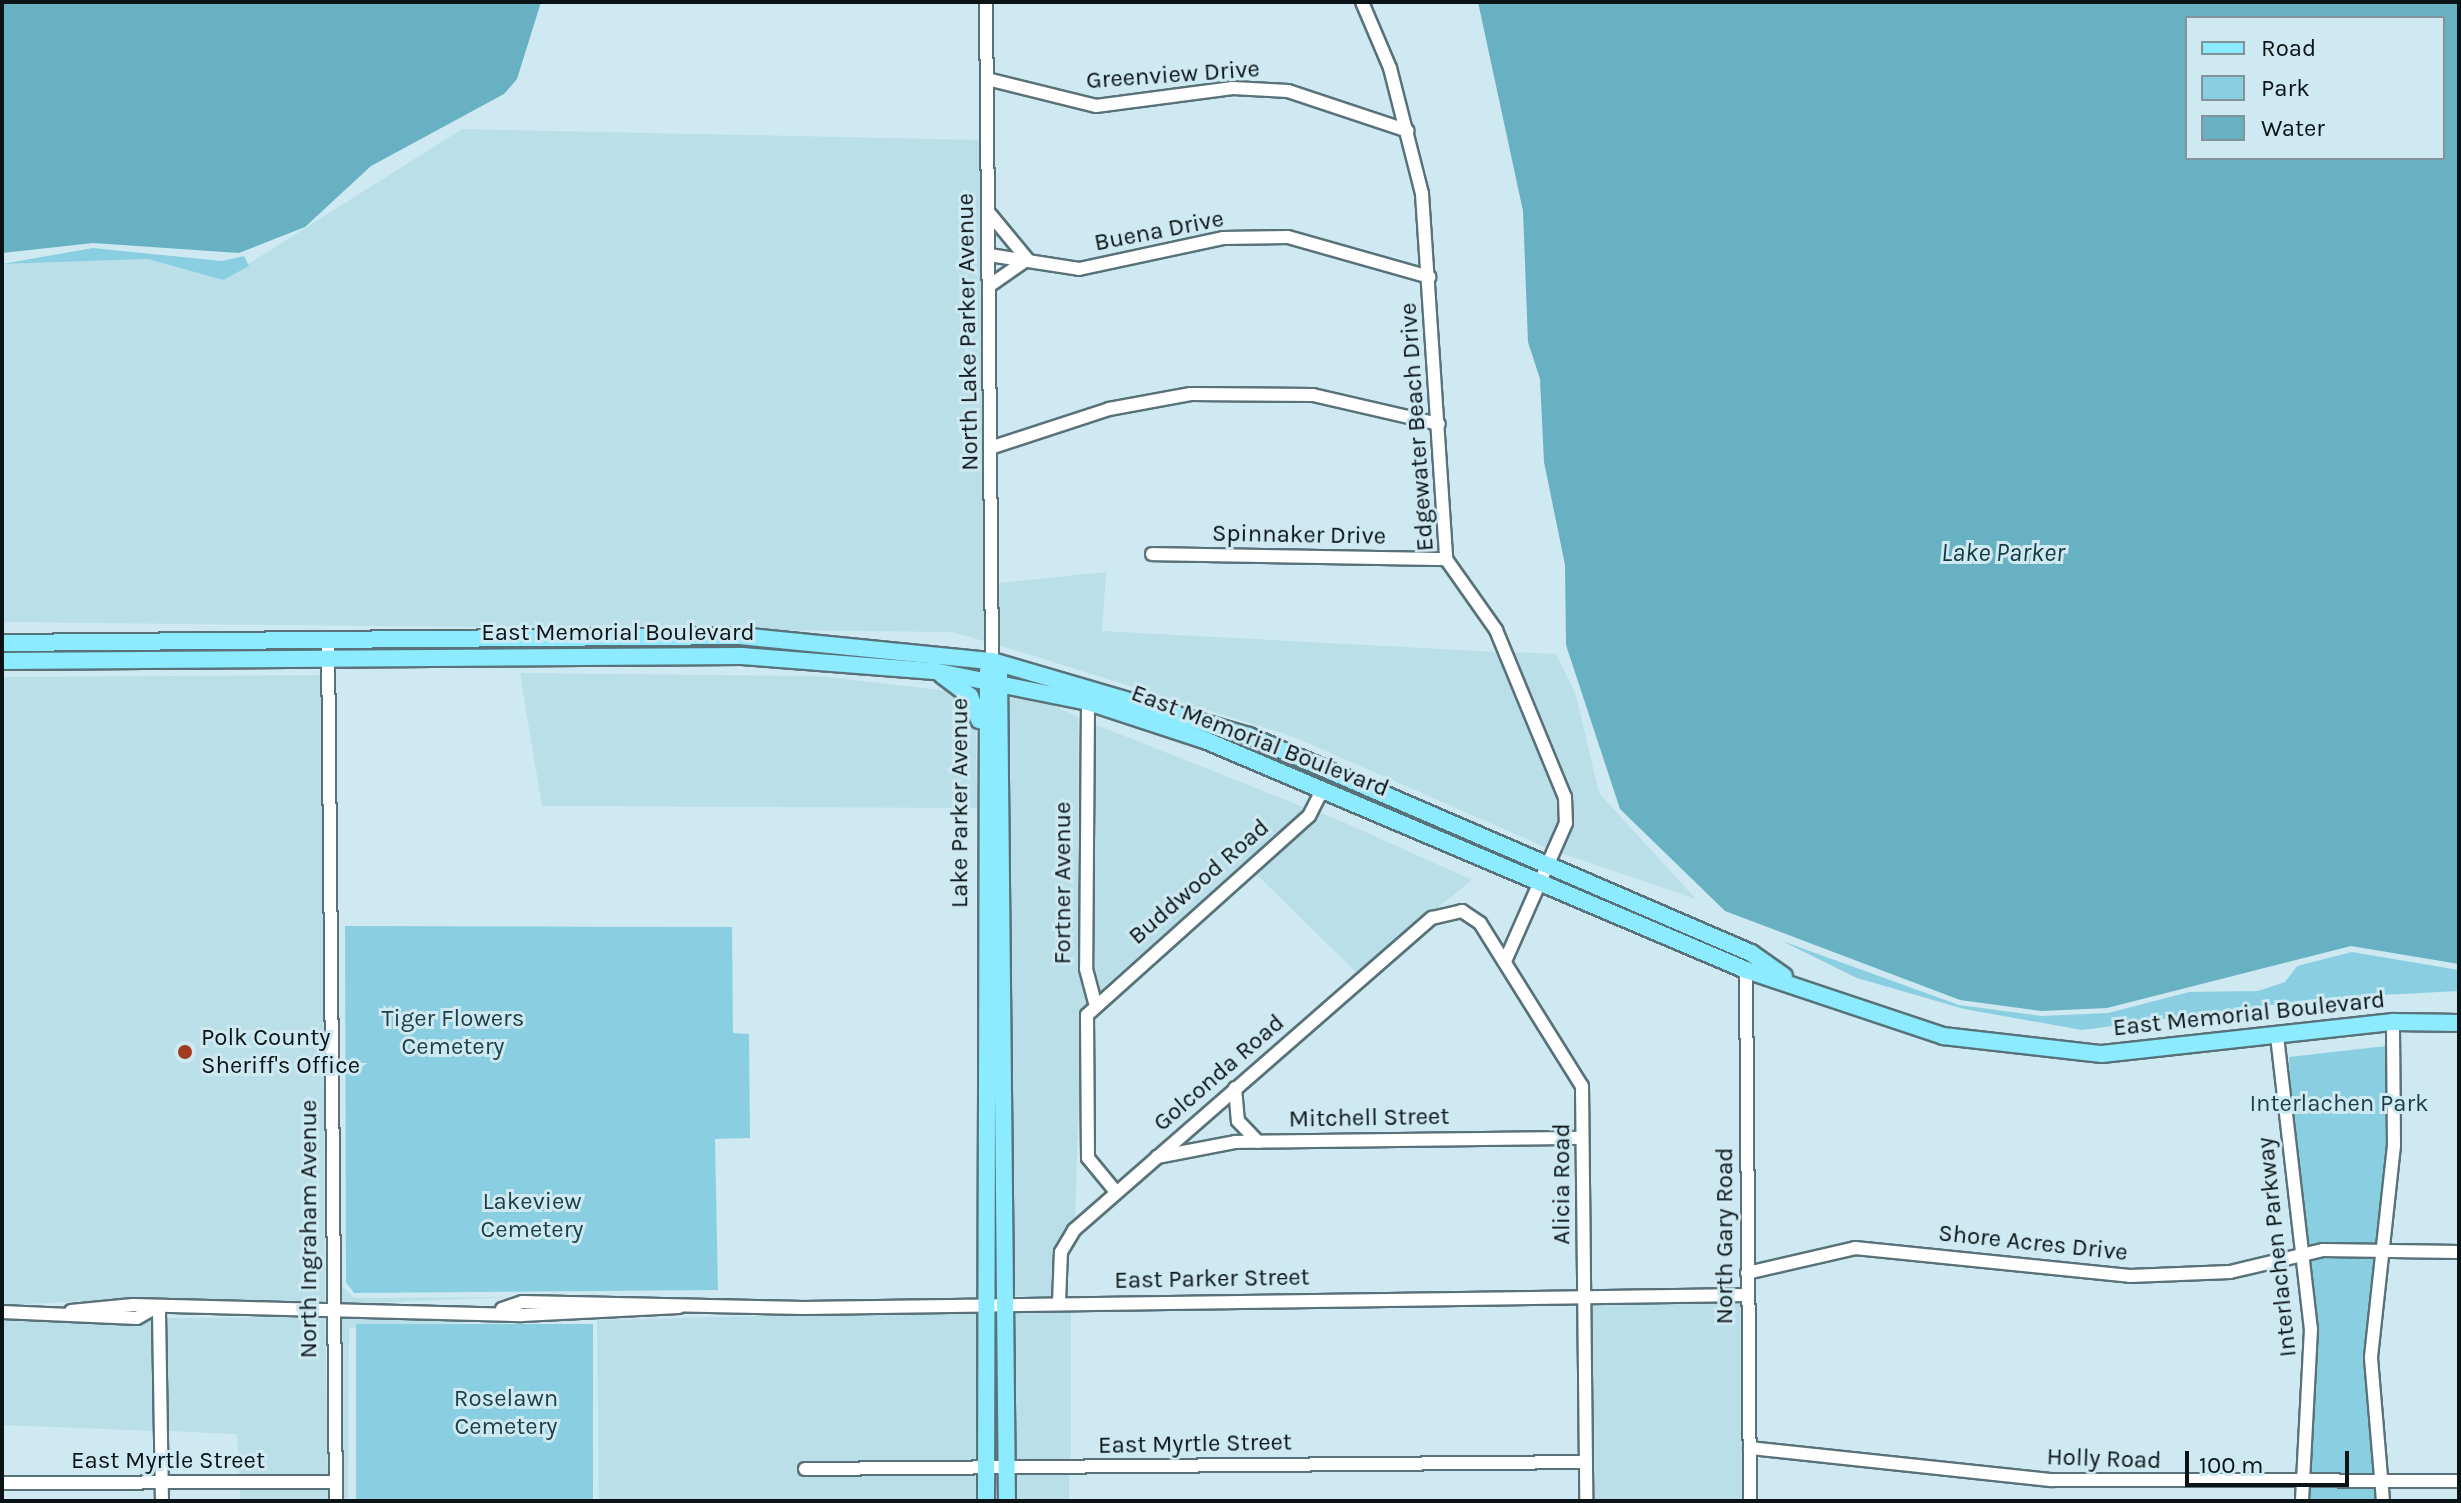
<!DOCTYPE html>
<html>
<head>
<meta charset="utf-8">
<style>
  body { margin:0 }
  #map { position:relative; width:2461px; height:1503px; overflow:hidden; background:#cee9f1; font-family:Karla,sans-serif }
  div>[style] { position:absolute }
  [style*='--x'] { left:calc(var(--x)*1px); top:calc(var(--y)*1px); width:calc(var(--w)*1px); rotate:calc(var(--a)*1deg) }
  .built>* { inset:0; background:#badfe8; transform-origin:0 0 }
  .green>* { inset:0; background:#8acfe1; transform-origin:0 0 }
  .water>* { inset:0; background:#67b1c3 }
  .roads { filter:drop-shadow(2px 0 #597279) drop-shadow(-2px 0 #597279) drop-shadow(0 2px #597279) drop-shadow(0 -2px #597279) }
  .minor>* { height:12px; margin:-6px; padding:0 6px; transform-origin:6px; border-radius:6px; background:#fff }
  .major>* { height:16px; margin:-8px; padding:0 8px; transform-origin:8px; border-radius:8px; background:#8cebff }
  .dots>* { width:22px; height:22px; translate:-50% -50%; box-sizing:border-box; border:4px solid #cee9f1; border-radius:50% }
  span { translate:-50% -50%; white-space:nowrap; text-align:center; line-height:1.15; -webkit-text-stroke:6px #cee9f1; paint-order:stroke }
  .street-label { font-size:24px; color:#0a1417 }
  .park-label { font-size:24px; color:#1b3e47 }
  .poi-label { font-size:24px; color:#0a1417 }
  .left { translate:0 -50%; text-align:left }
  .water-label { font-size:26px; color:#153941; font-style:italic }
  .frame { position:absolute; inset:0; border:4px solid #0a1417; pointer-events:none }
  .legend { position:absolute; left:2185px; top:16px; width:260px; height:144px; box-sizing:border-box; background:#cee9f1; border:2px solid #80949a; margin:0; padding:10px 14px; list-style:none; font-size:24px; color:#0a1417 }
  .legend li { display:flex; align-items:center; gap:16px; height:40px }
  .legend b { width:40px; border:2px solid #80949a }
  .scale { position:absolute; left:2185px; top:1451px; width:164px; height:36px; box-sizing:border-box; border:4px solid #0a1417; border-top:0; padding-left:10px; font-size:24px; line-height:28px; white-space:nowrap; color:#0a1417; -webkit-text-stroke:6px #cee9f1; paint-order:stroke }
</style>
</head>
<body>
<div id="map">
  <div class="built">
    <i style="clip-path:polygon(462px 129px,981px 140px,987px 642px,952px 632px,2px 622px,2px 264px,148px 259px,223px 280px)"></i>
    <i style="clip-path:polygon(1106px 572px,1102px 631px,1498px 652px,1560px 799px,1560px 822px,1547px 848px,1294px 737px,998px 645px,999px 583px)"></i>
    <i style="clip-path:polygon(1511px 652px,1556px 654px,1576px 695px,1599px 793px,1696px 899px,1558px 852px,1571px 823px,1571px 796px)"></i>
    <i style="clip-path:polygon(520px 673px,819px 676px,957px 692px,976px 731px,977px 808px,542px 806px)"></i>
    <i style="clip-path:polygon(322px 675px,325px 1304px,133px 1299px,2px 1305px,2px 677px)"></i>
    <i style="clip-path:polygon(1010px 698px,1043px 701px,1078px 717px,1080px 970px,1088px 1002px,1081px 1026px,1075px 1221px,1056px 1249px,1054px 1297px,1012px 1296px)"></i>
    <i style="clip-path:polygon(1089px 722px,1306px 808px,1097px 993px,1091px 969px)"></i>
    <i style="clip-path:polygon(1318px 812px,1343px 822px,1472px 880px,1357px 973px,1253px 871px)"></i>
    <i style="clip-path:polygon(335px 942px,341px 1285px,354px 1298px,517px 1297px,336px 1304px)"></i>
    <i style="left:1741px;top:1301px;width:200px;height:151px;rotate:89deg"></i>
    <i style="left:1012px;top:1309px;width:59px;height:154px"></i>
    <i style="clip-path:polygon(979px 1311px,980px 1463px,800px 1462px,799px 1475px,980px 1476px,980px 1501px,599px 1501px,597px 1320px)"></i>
    <i style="clip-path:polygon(498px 1316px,517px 1320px,349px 1328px,348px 1501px,342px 1501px,336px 1317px)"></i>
    <i style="clip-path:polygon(325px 1317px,328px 1476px,239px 1476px,237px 1434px,167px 1431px,165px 1318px)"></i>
    <i style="clip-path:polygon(2px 1318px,137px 1324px,154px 1318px,156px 1431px,3px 1425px)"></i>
    <i style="left:1069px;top:1474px;width:27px;height:56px;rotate:90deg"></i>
    <i style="left:240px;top:1489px;width:88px;height:12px"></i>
  </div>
  <div class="green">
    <i style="clip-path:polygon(93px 248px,222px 261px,244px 256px,249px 266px,223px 280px,148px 259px,2px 264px)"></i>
    <i style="clip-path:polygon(345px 926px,732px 927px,733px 1033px,749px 1034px,750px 1138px,715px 1139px,718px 1290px,354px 1293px,346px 1282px)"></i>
    <i style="clip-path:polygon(1782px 941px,1959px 1005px,2041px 1016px,2108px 1013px,2189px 992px,2258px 991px,2285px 982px,2297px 966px,2352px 952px,2459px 970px,2459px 991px,2324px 998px,2082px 1030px,1964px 1009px,1857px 978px)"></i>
    <i style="clip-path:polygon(2386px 1046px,2391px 1095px,2366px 1369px,2376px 1501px,2306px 1501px,2314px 1298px,2294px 1175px,2289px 1057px)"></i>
    <i style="left:593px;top:1324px;width:177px;height:237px;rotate:90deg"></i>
  </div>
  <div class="water">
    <i style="clip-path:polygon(2px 2px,541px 2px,517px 79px,504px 94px,371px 166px,305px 227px,239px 253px,93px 243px,2px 253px)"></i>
    <i style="clip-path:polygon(evenodd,1478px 2px,2459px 2px,2459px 964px,2351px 946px,2107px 1008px,2042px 1011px,1960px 1000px,1725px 911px,1620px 809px,1566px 645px,1565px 565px,1544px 462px,1540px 379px,1528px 342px,1523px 211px,1478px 2px,2187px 18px,2443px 18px,2443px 158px,2187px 158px,2187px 18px)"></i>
  </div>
  <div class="roads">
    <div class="minor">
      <i style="--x:986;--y:2;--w:659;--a:89.48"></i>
      <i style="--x:1362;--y:2;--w:72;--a:67"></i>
      <i style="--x:1390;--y:68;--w:130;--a:75.7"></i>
      <i style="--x:1422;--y:194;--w:366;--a:86.2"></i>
      <i style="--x:1446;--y:559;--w:87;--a:54.8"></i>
      <i style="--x:1496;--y:630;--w:181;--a:67.6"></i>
      <i style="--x:1565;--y:797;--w:26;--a:88"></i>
      <i style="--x:1566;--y:823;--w:151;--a:113.8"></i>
      <i style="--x:987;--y:79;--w:112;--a:13.9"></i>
      <i style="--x:1096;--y:106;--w:138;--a:-7.5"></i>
      <i style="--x:1233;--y:88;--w:55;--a:3.1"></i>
      <i style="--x:1288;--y:91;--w:126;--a:18.4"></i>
      <i style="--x:990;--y:214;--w:60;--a:50.4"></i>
      <i style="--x:989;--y:255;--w:91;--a:8.8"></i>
      <i style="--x:1079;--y:269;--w:147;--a:-12.1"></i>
      <i style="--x:1223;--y:238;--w:65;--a:-0.9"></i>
      <i style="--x:1288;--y:237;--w:147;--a:15.8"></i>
      <i style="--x:989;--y:286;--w:44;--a:-34.8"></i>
      <i style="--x:993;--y:447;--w:122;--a:-18.1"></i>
      <i style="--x:1109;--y:409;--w:83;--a:-10.4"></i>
      <i style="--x:1191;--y:394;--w:122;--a:0.5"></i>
      <i style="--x:1313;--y:395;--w:129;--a:13"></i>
      <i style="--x:1152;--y:554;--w:294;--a:1"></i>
      <i style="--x:328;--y:640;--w:861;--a:89.47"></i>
      <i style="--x:1088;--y:702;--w:267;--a:90.4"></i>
      <i style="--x:1086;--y:969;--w:34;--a:75"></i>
      <i style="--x:1746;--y:970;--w:531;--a:89.57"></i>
      <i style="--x:2277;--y:1036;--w:295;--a:83.4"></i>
      <i style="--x:2311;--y:1329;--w:172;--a:93"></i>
      <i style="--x:1235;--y:1088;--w:33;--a:85"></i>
      <i style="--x:1238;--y:1121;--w:29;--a:46"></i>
      <i style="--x:1157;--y:1157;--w:79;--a:-10.9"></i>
      <i style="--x:1235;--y:1142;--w:347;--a:-0.7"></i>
      <i style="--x:1116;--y:1192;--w:44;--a:-129.5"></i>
      <i style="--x:1088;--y:1158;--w:143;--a:-90.4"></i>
      <i style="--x:1087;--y:1015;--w:298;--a:-41.9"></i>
      <i style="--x:1309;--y:816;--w:31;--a:-63"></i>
      <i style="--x:1747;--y:1273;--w:111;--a:-13"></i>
      <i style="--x:1855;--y:1248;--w:276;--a:5.8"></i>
      <i style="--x:2130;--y:1276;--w:100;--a:-2.3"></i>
      <i style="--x:2230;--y:1272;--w:96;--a:-13.3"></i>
      <i style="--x:2323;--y:1250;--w:136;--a:0.8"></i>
      <i style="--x:1059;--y:1303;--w:51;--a:-87.8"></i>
      <i style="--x:1061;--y:1252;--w:26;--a:-59"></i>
      <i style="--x:1074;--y:1230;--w:475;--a:-41.1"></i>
      <i style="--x:1432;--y:918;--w:31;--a:-13"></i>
      <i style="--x:1462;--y:911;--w:22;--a:34"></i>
      <i style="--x:1480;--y:923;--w:192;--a:58"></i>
      <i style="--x:1582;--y:1086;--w:415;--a:89.4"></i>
      <i style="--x:502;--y:1309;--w:21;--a:-19"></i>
      <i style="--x:522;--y:1302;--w:281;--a:1.2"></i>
      <i style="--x:803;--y:1308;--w:944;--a:-0.79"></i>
      <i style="--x:71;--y:1311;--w:62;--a:-5.5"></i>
      <i style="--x:133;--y:1305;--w:389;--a:1.5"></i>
      <i style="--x:522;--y:1315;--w:157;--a:-2.9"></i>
      <i style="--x:2;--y:1312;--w:135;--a:2.5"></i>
      <i style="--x:137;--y:1318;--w:14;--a:-30"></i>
      <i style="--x:159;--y:1312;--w:189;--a:89.1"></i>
      <i style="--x:1750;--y:1448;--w:303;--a:6.1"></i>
      <i style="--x:2051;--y:1480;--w:408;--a:0.1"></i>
      <i style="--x:805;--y:1469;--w:780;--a:-0.51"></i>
      <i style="--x:2;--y:1483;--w:332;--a:-0.2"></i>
      <i style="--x:2383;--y:1501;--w:144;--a:-94.8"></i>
      <i style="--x:2371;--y:1357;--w:213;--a:-83.8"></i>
      <i style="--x:2394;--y:1145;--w:123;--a:-90.5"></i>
    </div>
    <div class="major">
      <i style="--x:2;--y:643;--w:738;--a:-0.54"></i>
      <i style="--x:740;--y:636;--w:253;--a:5.7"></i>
      <i style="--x:992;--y:661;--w:268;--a:16.3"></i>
      <i style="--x:1249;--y:736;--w:547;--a:23.38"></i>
      <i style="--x:1751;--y:953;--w:40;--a:34.9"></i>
      <i style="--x:2;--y:661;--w:740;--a:-0.39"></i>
      <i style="--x:742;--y:656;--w:193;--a:4.5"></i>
      <i style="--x:934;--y:671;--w:157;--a:11.4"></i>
      <i style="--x:1088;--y:702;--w:125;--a:18.1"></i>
      <i style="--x:1207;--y:741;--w:586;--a:23.02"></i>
      <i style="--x:1746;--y:970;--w:208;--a:18.5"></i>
      <i style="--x:1943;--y:1036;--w:160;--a:6.5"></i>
      <i style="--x:2102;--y:1054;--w:293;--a:-6.3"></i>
      <i style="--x:2393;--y:1022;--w:66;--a:0.9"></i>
      <i style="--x:999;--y:673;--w:828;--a:89.45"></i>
      <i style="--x:942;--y:675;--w:35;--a:37"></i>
      <i style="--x:970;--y:696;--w:26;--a:69"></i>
      <i style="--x:986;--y:1501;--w:830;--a:-89.86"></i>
    </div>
  </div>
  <div class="dots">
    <i style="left:185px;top:1052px;background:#a23a1f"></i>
  </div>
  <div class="street-label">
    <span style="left:1173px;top:75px;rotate:-4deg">Greenview Drive</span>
    <span style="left:1159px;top:231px;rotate:-11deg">Buena Drive</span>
    <span style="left:968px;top:332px;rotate:-91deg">North Lake Parker Avenue</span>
    <span style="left:1417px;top:427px;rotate:-94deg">Edgewater Beach Drive</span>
    <span style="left:1299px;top:535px;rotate:1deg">Spinnaker Drive</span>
    <span style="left:618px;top:633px">East Memorial Boulevard</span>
    <span style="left:1260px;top:741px;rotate:21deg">East Memorial Boulevard</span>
    <span style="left:960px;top:803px;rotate:-90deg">Lake Parker Avenue</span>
    <span style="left:1199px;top:882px;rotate:-41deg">Buddwood Road</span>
    <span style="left:1063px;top:883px;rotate:-90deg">Fortner Avenue</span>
    <span style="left:2249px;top:1014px;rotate:-6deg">East Memorial Boulevard</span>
    <span style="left:1219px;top:1073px;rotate:-41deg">Golconda Road</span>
    <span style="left:1369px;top:1118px;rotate:-1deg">Mitchell Street</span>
    <span style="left:1562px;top:1184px;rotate:-90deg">Alicia Road</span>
    <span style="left:309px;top:1229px;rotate:-90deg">North Ingraham Avenue</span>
    <span style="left:1725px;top:1236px;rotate:-90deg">North Gary Road</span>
    <span style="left:2033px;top:1243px;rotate:6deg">Shore Acres Drive</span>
    <span style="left:2277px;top:1247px;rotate:-96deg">Interlachen Parkway</span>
    <span style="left:1212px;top:1279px;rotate:-1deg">East Parker Street</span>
    <span style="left:1195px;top:1444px;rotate:-1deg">East Myrtle Street</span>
    <span style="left:2104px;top:1459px;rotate:2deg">Holly Road</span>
    <span style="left:168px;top:1461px">East Myrtle Street</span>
  </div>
  <div class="park-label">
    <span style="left:453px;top:1033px">Tiger Flowers<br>Cemetery</span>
    <span style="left:2339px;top:1104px">Interlachen Park</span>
    <span style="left:532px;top:1216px">Lakeview<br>Cemetery</span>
    <span style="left:506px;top:1413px">Roselawn<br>Cemetery</span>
  </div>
  <div class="poi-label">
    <span class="left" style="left:201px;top:1052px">Polk County<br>Sheriff's Office</span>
  </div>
  <div class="water-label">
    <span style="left:2003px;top:553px">Lake Parker</span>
  </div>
  <div class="frame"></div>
  <ul class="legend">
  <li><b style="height:10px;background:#8cebff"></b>Road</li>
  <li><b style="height:22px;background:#8acfe1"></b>Park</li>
  <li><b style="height:22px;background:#67b1c3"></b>Water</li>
  </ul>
  <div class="scale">100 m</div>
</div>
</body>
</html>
